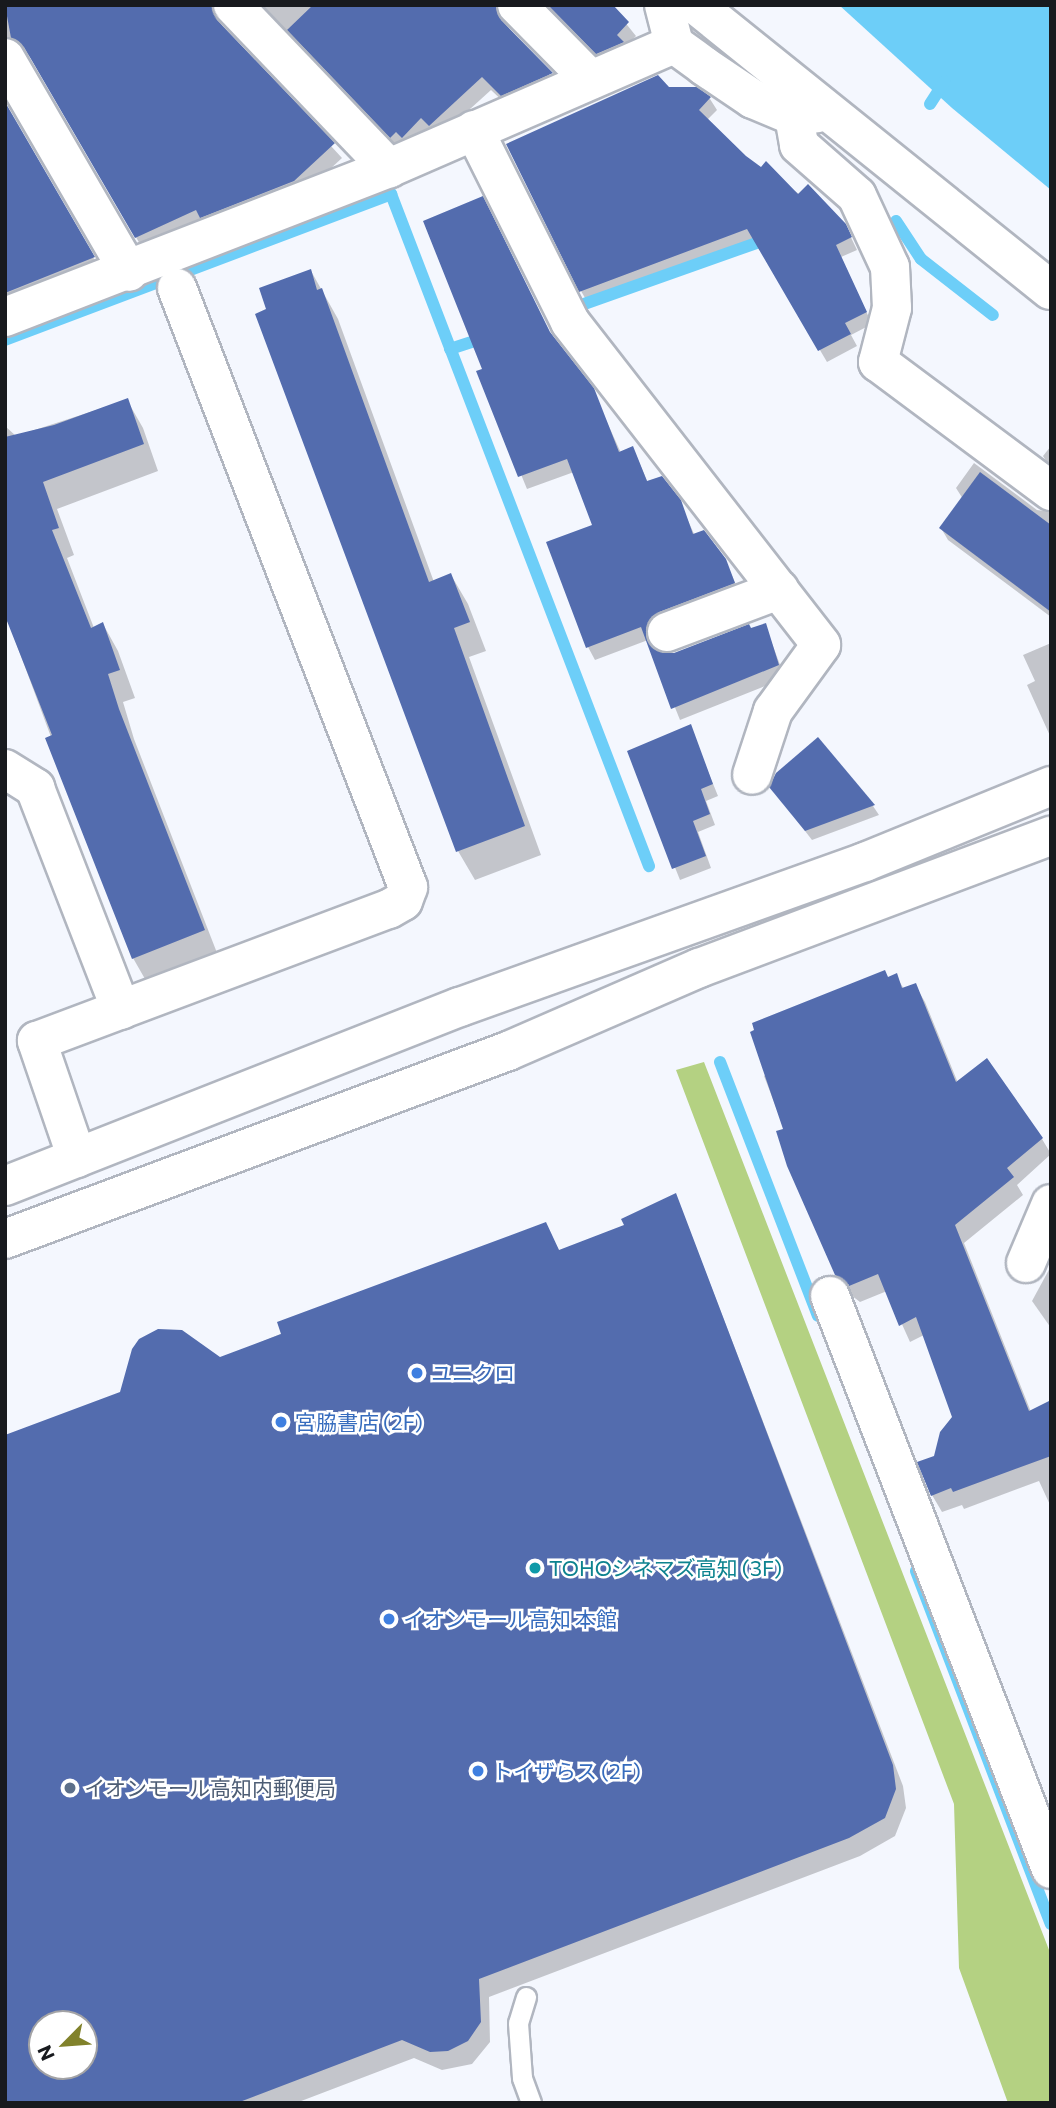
<!DOCTYPE html>
<html>
<head>
<meta charset="utf-8">
<style>
  body { margin:0 }
  #map { position:relative; width:1056px; height:2108px; overflow:hidden; background:#f4f7fe; font-family:Commissioner,"Noto Sans JP",sans-serif }
  div>[style] { position:absolute }
  [style*='--x'] { left:calc(var(--x)*1px); top:calc(var(--y)*1px); width:calc(var(--w)*1px); rotate:calc(var(--a)*1deg) }
  .forest>* { inset:0; background:#b4d182 }
  .water>* { inset:0; background:#6dcef8 }
  .shadow>* { inset:0; background:#0003 }
  .stream>* { height:12px; margin:-6px; padding:0 6px; transform-origin:6px; border-radius:6px; background:#6dcef8 }
  .building>* { inset:0; background:#536cae }
  .roads { filter:drop-shadow(2px 0 #b1b6c0) drop-shadow(-2px 0 #b1b6c0) drop-shadow(0 2px #b1b6c0) drop-shadow(0 -2px #b1b6c0) }
  .lane>* { height:19px; margin:-9.5px; padding:0 9.5px; transform-origin:9.5px; border-radius:9.5px; background:#fff }
  .street>* { height:38px; margin:-19px; padding:0 19px; transform-origin:19px; border-radius:19px; background:#fff }
  .secondary>* { height:38px; margin:-19px; padding:0 19px; transform-origin:19px; border-radius:19px; background:#fff }
  .dots>* { width:19px; height:19px; translate:-50% -50%; box-sizing:border-box; border:4px solid #fff; border-radius:50% }
  span { translate:-50% -50%; white-space:nowrap; text-align:center; line-height:1.15; -webkit-text-stroke:5px #fff; paint-order:stroke }
  .shop-label { font-size:21px; color:#366cbe }
  .left { translate:0 -50%; text-align:left }
  .culture-label { font-size:21px; color:#0d838f }
  .service-label { font-size:21px; color:#4e5e75 }
  .frame { position:absolute; inset:0; border:7px solid #181a1e; pointer-events:none }
  .north { position:absolute; left:28px; top:2010px; width:70px; height:70px; box-sizing:border-box; background:#fff; border:2px solid #a3a3a5; border-radius:50%; rotate:245deg; font-size:19px; font-weight:700; line-height:28px; text-align:center; color:#181a1e }
  .north::after { content:''; display:block; margin:auto; width:24px; height:32px; background:#81822b; clip-path:polygon(50% 0,100% 100%,50% 72%,0 100%) }
</style>
</head>
<body>
<div id="map">
  <div class="forest">
    <i style="clip-path:polygon(704px 1062px,1051px 1955px,1051px 2103px,1008px 2103px,959px 1968px,954px 1804px,676px 1070px)"></i>
  </div>
  <div class="water">
    <i style="clip-path:polygon(839px 5px,1051px 5px,1051px 190px,952px 108px)"></i>
  </div>
  <div class="shadow">
    <i style="clip-path:polygon(5px 5px,227px 5px,219px 14px,222px 27px,342px 158px,302px 195px,144px 251px,34px 61px,25px 52px,5px 52px)"></i>
    <i style="clip-path:polygon(260px 5px,511px 5px,503px 13px,503px 21px,559px 87px,510px 108px,491px 90px,437px 139px,399px 150px)"></i>
    <i style="clip-path:polygon(544px 5px,611px 5px,636px 36px,605px 67px)"></i>
    <i style="clip-path:polygon(669px 89px,696px 89px,710px 99px,717px 110px,707px 120px,744px 157px,845px 225px,857px 250px,841px 257px,872px 324px,851px 335px,857px 346px,827px 362px,755px 240px,588px 303px,581px 291px)"></i>
    <i style="clip-path:polygon(5px 106px,101px 271px,5px 312px)"></i>
    <i style="clip-path:polygon(311px 271px,338px 319px,434px 582px,451px 575px,468px 604px,486px 651px,469px 657px,541px 855px,475px 880px,458px 851px,269px 310px)"></i>
    <i style="clip-path:polygon(552px 337px,592px 389px,621px 453px,633px 448px,648px 483px,679px 501px,695px 536px,725px 560px,741px 596px,657px 630px,652px 643px,654px 651px,674px 654px,765px 625px,785px 678px,680px 720px,648px 640px,595px 660px,588px 647px,594px 526px,574px 472px,527px 489px,479px 372px)"></i>
    <i style="clip-path:polygon(127px 400px,143px 428px,158px 471px,57px 509px,74px 555px,67px 558px,94px 628px,103px 624px,118px 651px,135px 698px,123px 702px,134px 739px,219px 958px,149px 986px,133px 958px,5px 613px,5px 426px,16px 436px)"></i>
    <i style="clip-path:polygon(1051px 446px,1051px 469px,1043px 456px)"></i>
    <i style="clip-path:polygon(974px 463px,1037px 510px,1051px 512px,1051px 617px,948px 540px,941px 528px,963px 499px,956px 488px)"></i>
    <i style="clip-path:polygon(1051px 643px,1051px 738px,1027px 685px,1035px 681px,1023px 655px)"></i>
    <i style="clip-path:polygon(690px 727px,718px 796px,706px 801px,715px 825px,698px 832px,711px 868px,680px 880px,629px 752px)"></i>
    <i style="clip-path:polygon(771px 787px,873px 806px,879px 815px,812px 840px)"></i>
    <i style="clip-path:polygon(896px 976px,904px 989px,915px 985px,925px 1002px,958px 1083px,1042px 1139px,1051px 1154px,1017px 1185px,1023px 1195px,964px 1243px,1031px 1412px,1051px 1402px,1051px 1507px,1039px 1481px,964px 1509px,962px 1505px,942px 1512px,932px 1495px,936px 1457px,954px 1417px,924px 1335px,910px 1342px,887px 1291px,860px 1302px,847px 1292px,764px 1076px)"></i>
    <i style="clip-path:polygon(evenodd,676px 1195px,903px 1786px,906px 1808px,895px 1836px,860px 1856px,489px 1997px,490px 2042px,472px 2064px,442px 2070px,414px 2058px,296px 2103px,5px 2103px,220px 1359px,545px 1224px,560px 1252px,626px 1226px,676px 1195px,42px 2024px,84px 2024px,84px 2066px,42px 2066px,42px 2024px)"></i>
    <i style="clip-path:polygon(1051px 1266px,1051px 1328px,1032px 1301px)"></i>
  </div>
  <div class="stream">
    <i style="--x:930;--y:104;--w:27;--a:-57"></i>
    <i style="--x:896;--y:221;--w:45;--a:56.7"></i>
    <i style="--x:921;--y:259;--w:91;--a:37.9"></i>
    <i style="--x:570;--y:309;--w:212;--a:-19.5"></i>
    <i style="--x:5;--y:340;--w:413;--a:-20.7"></i>
    <i style="--x:391;--y:194;--w:720;--a:69"></i>
    <i style="--x:450;--y:349;--w:38;--a:-18"></i>
    <i style="--x:720;--y:1062;--w:272;--a:68.9"></i>
    <i style="--x:916;--y:1571;--w:378;--a:69.1"></i>
  </div>
  <div class="building">
    <i style="clip-path:polygon(5px 5px,211px 5px,217px 20px,335px 143px,294px 181px,200px 218px,196px 210px,135px 238px,24px 47px,11px 38px)"></i>
    <i style="clip-path:polygon(313px 5px,496px 5px,501px 20px,553px 73px,501px 96px,482px 77px,429px 126px,421px 118px,402px 138px,396px 132px,390px 138px,287px 30px)"></i>
    <i style="clip-path:polygon(548px 5px,613px 5px,629px 22px,617px 35px,624px 42px,596px 54px)"></i>
    <i style="clip-path:polygon(658px 75px,669px 87px,697px 87px,711px 97px,699px 110px,746px 156px,761px 167px,766px 161px,798px 194px,808px 184px,846px 224px,852px 237px,836px 245px,867px 312px,845px 323px,851px 334px,818px 351px,747px 229px,579px 292px,506px 144px)"></i>
    <i style="clip-path:polygon(5px 102px,95px 257px,5px 293px)"></i>
    <i style="clip-path:polygon(483px 196px,550px 332px,594px 388px,619px 452px,633px 446px,647px 481px,662px 476px,681px 500px,693px 534px,704px 530px,726px 559px,735px 583px,659px 612px,646px 628px,647px 640px,663px 653px,674px 653px,749px 624px,751px 628px,766px 623px,779px 665px,671px 709px,641px 627px,586px 648px,546px 542px,592px 525px,567px 459px,518px 477px,476px 371px,482px 369px,423px 221px)"></i>
    <i style="clip-path:polygon(311px 269px,317px 290px,322px 288px,429px 582px,451px 573px,470px 622px,454px 628px,525px 826px,456px 852px,255px 314px,266px 309px,259px 288px)"></i>
    <i style="clip-path:polygon(128px 398px,144px 444px,43px 482px,59px 528px,52px 530px,91px 628px,103px 622px,120px 670px,108px 674px,119px 709px,205px 930px,132px 959px,45px 738px,52px 735px,5px 616px,5px 437px,54px 425px)"></i>
    <i style="clip-path:polygon(980px 472px,1051px 525px,1051px 612px,939px 528px)"></i>
    <i style="clip-path:polygon(691px 724px,713px 784px,701px 789px,710px 814px,693px 821px,706px 856px,672px 869px,627px 751px)"></i>
    <i style="clip-path:polygon(818px 737px,875px 805px,805px 831px,769px 787px,776px 773px)"></i>
    <i style="clip-path:polygon(885px 970px,888px 977px,897px 973px,902px 988px,916px 983px,956px 1082px,987px 1058px,1043px 1138px,1007px 1168px,1014px 1177px,955px 1225px,1029px 1411px,1051px 1400px,1051px 1456px,953px 1492px,951px 1488px,931px 1496px,917px 1462px,934px 1456px,940px 1432px,952px 1417px,916px 1317px,899px 1326px,878px 1274px,849px 1286px,835px 1275px,787px 1166px,776px 1131px,783px 1129px,750px 1032px,754px 1030px,752px 1023px)"></i>
    <i style="clip-path:polygon(evenodd,676px 1193px,893px 1765px,896px 1789px,885px 1818px,849px 1838px,479px 1979px,481px 2022px,468px 2041px,448px 2051px,430px 2052px,402px 2040px,237px 2103px,5px 2103px,5px 1435px,120px 1392px,132px 1349px,139px 1339px,158px 1329px,182px 1330px,220px 1357px,281px 1334px,277px 1322px,546px 1222px,559px 1250px,624px 1225px,621px 1219px,676px 1193px,42px 2024px,84px 2024px,84px 2066px,42px 2066px,42px 2024px)"></i>
  </div>
  <div class="roads">
    <div class="lane">
      <i style="--x:526;--y:1997;--w:27;--a:107"></i>
      <i style="--x:518;--y:2023;--w:55;--a:85.8"></i>
      <i style="--x:522;--y:2078;--w:27;--a:70"></i>
    </div>
    <div class="street">
      <i style="--x:233;--y:5;--w:226;--a:46.3"></i>
      <i style="--x:517;--y:5;--w:105;--a:45.4"></i>
      <i style="--x:664;--y:5;--w:40;--a:75.6"></i>
      <i style="--x:674;--y:44;--w:37;--a:36"></i>
      <i style="--x:704;--y:66;--w:59;--a:34"></i>
      <i style="--x:753;--y:99;--w:44;--a:22.5"></i>
      <i style="--x:794;--y:116;--w:24;--a:-7"></i>
      <i style="--x:696;--y:5;--w:455;--a:38.8"></i>
      <i style="--x:5;--y:58;--w:247;--a:59.9"></i>
      <i style="--x:794;--y:116;--w:29;--a:80"></i>
      <i style="--x:799;--y:145;--w:77;--a:41.3"></i>
      <i style="--x:857;--y:196;--w:78;--a:65.1"></i>
      <i style="--x:890;--y:267;--w:41;--a:87.2"></i>
      <i style="--x:892;--y:308;--w:56;--a:104.5"></i>
      <i style="--x:878;--y:362;--w:216;--a:36.7"></i>
      <i style="--x:474;--y:130;--w:215;--a:63.4"></i>
      <i style="--x:570;--y:322;--w:409;--a:52.1"></i>
      <i style="--x:821;--y:645;--w:82;--a:126"></i>
      <i style="--x:773;--y:711;--w:67;--a:108.2"></i>
      <i style="--x:5;--y:317;--w:412;--a:-21.2"></i>
      <i style="--x:389;--y:168;--w:311;--a:-23.5"></i>
      <i style="--x:667;--y:632;--w:120;--a:-20.6"></i>
      <i style="--x:5;--y:769;--w:36;--a:32"></i>
      <i style="--x:35;--y:788;--w:238;--a:68.8"></i>
      <i style="--x:77;--y:1158;--w:124;--a:-108.9"></i>
      <i style="--x:37;--y:1041;--w:376;--a:-20.6"></i>
      <i style="--x:389;--y:909;--w:16;--a:-30"></i>
      <i style="--x:403;--y:901;--w:15;--a:-70"></i>
      <i style="--x:408;--y:887;--w:642;--a:-111.09"></i>
      <i style="--x:1026;--y:1263;--w:64;--a:-67"></i>
      <i style="--x:830;--y:1296;--w:614;--a:68.91"></i>
    </div>
    <div class="secondary">
      <i style="--x:5;--y:1186;--w:489;--a:-21.5"></i>
      <i style="--x:460;--y:1007;--w:430;--a:-19.7"></i>
      <i style="--x:865;--y:862;--w:201;--a:-22.2"></i>
      <i style="--x:5;--y:1239;--w:537;--a:-20.49"></i>
      <i style="--x:508;--y:1051;--w:208;--a:-23.5"></i>
      <i style="--x:699;--y:968;--w:376;--a:-20.6"></i>
    </div>
  </div>
  <div class="dots">
    <i style="left:417px;top:1373px;background:#3f7fe0"></i>
    <i style="left:281px;top:1422px;background:#3f7fe0"></i>
    <i style="left:535px;top:1568px;background:#0f9aa8"></i>
    <i style="left:389px;top:1619px;background:#3f7fe0"></i>
    <i style="left:478px;top:1771px;background:#3f7fe0"></i>
    <i style="left:70px;top:1788px;background:#5c6f8a"></i>
  </div>
  <div class="shop-label">
    <span class="left" style="left:431px;top:1373px">ユニクロ</span>
    <span class="left" style="left:295px;top:1422px">宮脇書店 (2F)</span>
    <span class="left" style="left:403px;top:1619px">イオンモール高知 本館</span>
    <span class="left" style="left:492px;top:1771px">トイザらス (2F)</span>
  </div>
  <div class="culture-label">
    <span class="left" style="left:549px;top:1568px">TOHOシネマズ高知 (3F)</span>
  </div>
  <div class="service-label">
    <span class="left" style="left:84px;top:1788px">イオンモール高知内郵便局</span>
  </div>
  <div class="frame"></div>
  <div class="north">N</div>
</div>
</body>
</html>
